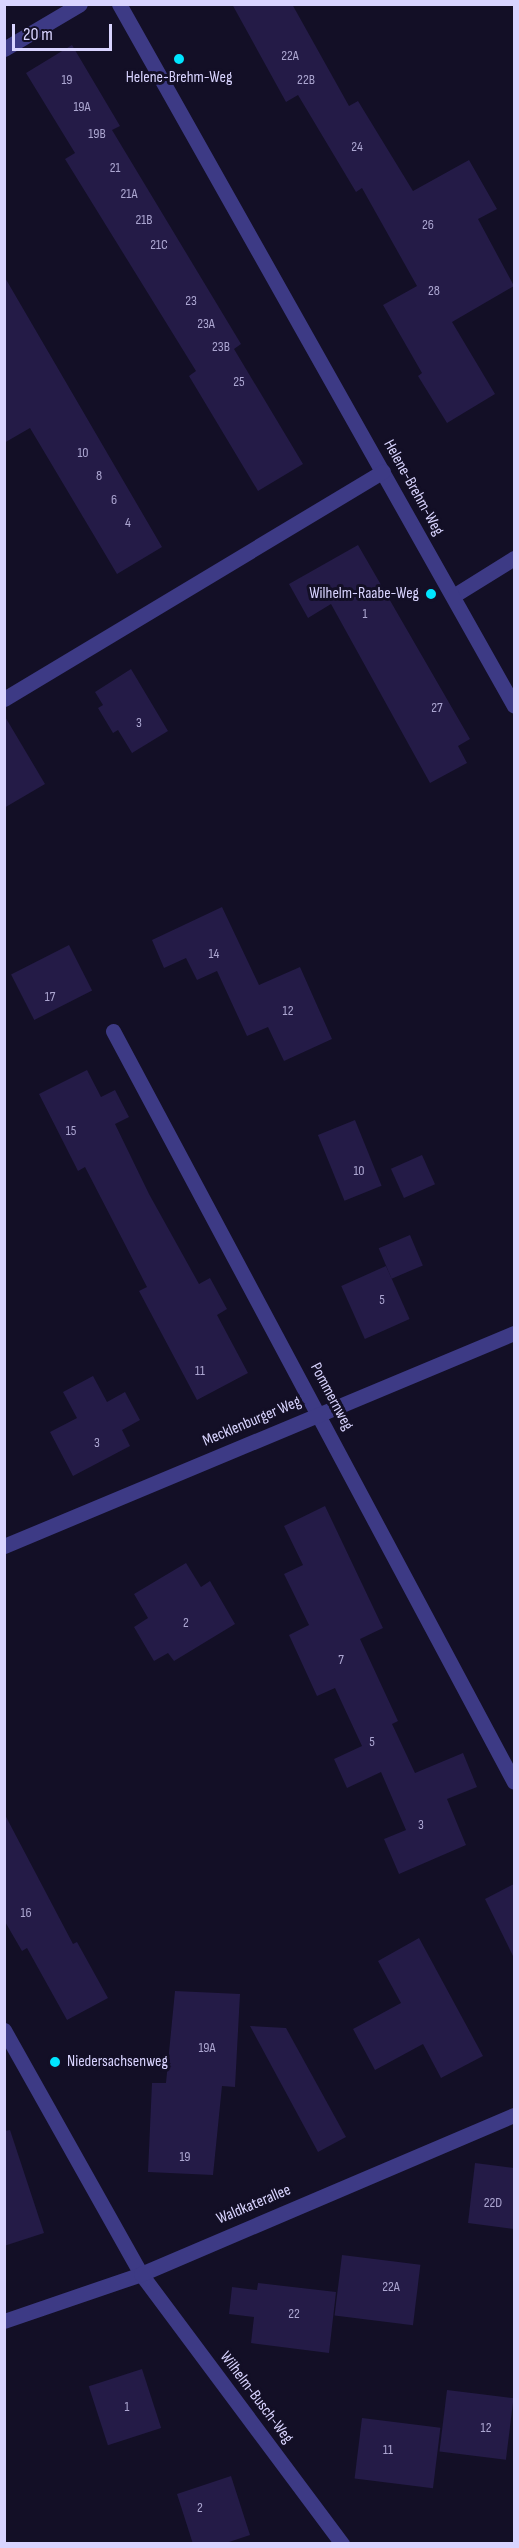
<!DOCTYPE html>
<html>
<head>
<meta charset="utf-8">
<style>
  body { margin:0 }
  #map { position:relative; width:519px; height:2548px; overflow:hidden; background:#130f26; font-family:"Sofia Sans Condensed",sans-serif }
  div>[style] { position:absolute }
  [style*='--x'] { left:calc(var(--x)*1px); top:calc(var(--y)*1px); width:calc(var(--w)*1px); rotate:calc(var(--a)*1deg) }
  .building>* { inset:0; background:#241b47; transform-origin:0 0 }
  .lane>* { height:15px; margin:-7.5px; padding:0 7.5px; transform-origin:7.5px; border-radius:7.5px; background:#3d3a85 }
  .street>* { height:15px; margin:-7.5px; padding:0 7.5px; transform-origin:7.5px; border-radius:7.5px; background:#3d3a85 }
  .dots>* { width:16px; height:16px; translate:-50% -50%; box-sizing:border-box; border:3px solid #130f26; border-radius:50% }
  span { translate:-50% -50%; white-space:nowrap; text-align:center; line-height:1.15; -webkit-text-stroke:6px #130f26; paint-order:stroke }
  .number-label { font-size:14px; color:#aca6d1 }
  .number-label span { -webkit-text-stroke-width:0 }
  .poi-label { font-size:16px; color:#d9d4ff }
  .right { translate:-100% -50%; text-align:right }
  .left { translate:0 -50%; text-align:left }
  .street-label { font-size:16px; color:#d9d4ff }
  .frame { position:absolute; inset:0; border:6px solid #d9d4ff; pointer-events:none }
  .scale { position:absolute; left:12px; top:24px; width:100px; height:27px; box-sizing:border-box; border:3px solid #d9d4ff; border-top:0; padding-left:8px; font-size:18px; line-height:21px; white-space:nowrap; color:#d9d4ff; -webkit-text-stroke:4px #130f26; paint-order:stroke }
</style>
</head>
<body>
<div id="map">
  <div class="building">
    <i style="clip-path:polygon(232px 4px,292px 4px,349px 106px,358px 101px,413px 191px,469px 160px,497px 209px,478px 219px,514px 286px,452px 322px,495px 394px,447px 423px,418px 376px,422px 373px,383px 305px,417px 286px,362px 188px,356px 192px,298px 95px,286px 102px)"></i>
    <i style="clip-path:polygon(72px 45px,120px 126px,112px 130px,241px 344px,234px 349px,303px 464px,258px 491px,189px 376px,196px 371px,65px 159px,75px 153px,26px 73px)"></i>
    <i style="clip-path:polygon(4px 276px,162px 547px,117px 574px,30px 428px,4px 443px)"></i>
    <i style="clip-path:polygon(358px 545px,470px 739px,458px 746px,467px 763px,430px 783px,331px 604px,308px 618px,289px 584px)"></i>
    <i style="clip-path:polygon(131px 669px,168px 731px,132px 753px,118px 730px,113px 733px,98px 708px,103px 705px,95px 692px)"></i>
    <i style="clip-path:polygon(4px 715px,45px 784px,4px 808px)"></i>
    <i style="clip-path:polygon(222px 907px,259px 985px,300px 967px,332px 1039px,284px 1061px,268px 1027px,247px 1036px,217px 971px,197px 980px,186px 958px,164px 968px,152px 940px)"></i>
    <i style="left:69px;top:945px;width:51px;height:65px;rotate:63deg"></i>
    <i style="clip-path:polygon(87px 1070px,101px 1097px,115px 1090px,129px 1117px,115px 1124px,149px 1194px,199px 1284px,210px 1278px,227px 1309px,217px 1315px,248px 1373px,197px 1400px,139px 1291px,147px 1287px,85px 1167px,78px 1171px,39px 1094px)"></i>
    <i style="left:355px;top:1120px;width:71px;height:40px;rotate:68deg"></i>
    <i style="left:422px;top:1155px;width:32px;height:34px;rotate:66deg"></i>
    <i style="left:410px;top:1235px;width:33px;height:34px;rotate:67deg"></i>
    <i style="left:386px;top:1266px;width:58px;height:49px;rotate:66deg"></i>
    <i style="clip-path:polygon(93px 1376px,107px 1402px,125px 1392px,140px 1420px,122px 1430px,130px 1446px,73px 1476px,50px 1432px,77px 1418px,63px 1392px)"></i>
    <i style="clip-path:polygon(325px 1506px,383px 1628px,360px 1639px,398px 1721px,392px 1724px,415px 1773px,463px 1753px,477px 1787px,447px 1799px,466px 1845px,399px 1874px,384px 1839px,406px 1830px,381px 1772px,347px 1788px,334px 1759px,362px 1746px,335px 1688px,317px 1696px,289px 1635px,309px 1625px,284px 1574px,303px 1565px,284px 1526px)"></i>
    <i style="clip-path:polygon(186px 1563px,201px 1587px,210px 1581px,235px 1624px,174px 1661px,168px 1653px,154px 1661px,134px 1627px,148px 1618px,134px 1594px)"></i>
    <i style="clip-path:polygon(4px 1813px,73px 1944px,77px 1942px,108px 1998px,67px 2020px,27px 1948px,22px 1951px,4px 1920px)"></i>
    <i style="clip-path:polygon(514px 1884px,514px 1958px,485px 1899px)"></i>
    <i style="clip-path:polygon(419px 1938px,483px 2056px,441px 2078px,423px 2044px,375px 2070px,353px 2029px,401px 2003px,378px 1961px)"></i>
    <i style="clip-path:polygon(175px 1991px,240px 1994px,235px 2087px,222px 2086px,213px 2175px,148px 2172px,152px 2083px,166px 2083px)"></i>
    <i style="clip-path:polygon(250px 2026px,286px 2028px,346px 2137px,318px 2152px)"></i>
    <i style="clip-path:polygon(10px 2130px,44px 2233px,4px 2246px,4px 2131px)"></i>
    <i style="clip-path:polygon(475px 2163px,514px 2168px,514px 2229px,468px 2223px)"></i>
    <i style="left:342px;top:2255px;width:79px;height:61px;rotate:7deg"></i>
    <i style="clip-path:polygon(258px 2283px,336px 2292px,329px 2353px,251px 2343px,254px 2317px,229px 2314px,232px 2287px,257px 2290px)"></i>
    <i style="left:142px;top:2369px;width:62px;height:56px;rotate:72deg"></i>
    <i style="left:447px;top:2390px;width:67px;height:62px;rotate:7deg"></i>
    <i style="left:362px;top:2418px;width:79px;height:61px;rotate:7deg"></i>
    <i style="clip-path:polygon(231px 2476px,250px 2535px,223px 2544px,193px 2544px,177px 2494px)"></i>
  </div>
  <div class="lane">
    <i style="--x:453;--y:596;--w:72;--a:-31.9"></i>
  </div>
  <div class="street">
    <i style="--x:119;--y:4;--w:805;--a:60.63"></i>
    <i style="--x:4;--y:49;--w:88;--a:-30.6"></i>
    <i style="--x:4;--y:699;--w:442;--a:-31"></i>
    <i style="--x:113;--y:1031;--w:851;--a:61.9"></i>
    <i style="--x:4;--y:1546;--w:553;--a:-22.67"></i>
    <i style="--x:4;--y:2030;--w:280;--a:60.7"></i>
    <i style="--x:141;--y:2274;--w:337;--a:53.3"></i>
    <i style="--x:4;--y:2321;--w:145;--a:-18.9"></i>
    <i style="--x:141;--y:2274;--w:405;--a:-23.1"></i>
  </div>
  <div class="dots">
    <i style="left:179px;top:59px;background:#00e5ff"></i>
    <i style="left:431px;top:594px;background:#00e5ff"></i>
    <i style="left:55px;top:2062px;background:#00e5ff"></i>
  </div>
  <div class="number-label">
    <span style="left:290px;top:56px">22A</span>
    <span style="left:67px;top:80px">19</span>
    <span style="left:306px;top:80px">22B</span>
    <span style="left:82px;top:107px">19A</span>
    <span style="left:97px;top:134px">19B</span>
    <span style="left:357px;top:147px">24</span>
    <span style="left:115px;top:168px">21</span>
    <span style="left:129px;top:194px">21A</span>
    <span style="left:144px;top:220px">21B</span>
    <span style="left:428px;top:225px">26</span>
    <span style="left:159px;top:245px">21C</span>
    <span style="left:434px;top:291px">28</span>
    <span style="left:191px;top:301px">23</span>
    <span style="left:206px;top:324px">23A</span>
    <span style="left:221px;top:347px">23B</span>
    <span style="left:239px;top:382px">25</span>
    <span style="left:83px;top:453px">10</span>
    <span style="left:99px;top:476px">8</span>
    <span style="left:114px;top:500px">6</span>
    <span style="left:128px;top:523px">4</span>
    <span style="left:365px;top:614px">1</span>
    <span style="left:437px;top:708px">27</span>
    <span style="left:139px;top:723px">3</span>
    <span style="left:214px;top:954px">14</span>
    <span style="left:50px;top:997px">17</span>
    <span style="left:288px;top:1011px">12</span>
    <span style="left:71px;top:1131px">15</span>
    <span style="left:359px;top:1171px">10</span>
    <span style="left:382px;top:1300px">5</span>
    <span style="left:200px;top:1371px">11</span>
    <span style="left:97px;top:1443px">3</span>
    <span style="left:186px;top:1623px">2</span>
    <span style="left:341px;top:1660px">7</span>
    <span style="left:372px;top:1742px">5</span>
    <span style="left:421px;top:1825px">3</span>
    <span style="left:26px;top:1913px">16</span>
    <span style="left:207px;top:2048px">19A</span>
    <span style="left:185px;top:2157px">19</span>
    <span style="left:493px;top:2203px">22D</span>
    <span style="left:391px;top:2287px">22A</span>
    <span style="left:294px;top:2314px">22</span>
    <span style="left:127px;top:2407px">1</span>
    <span style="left:486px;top:2428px">12</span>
    <span style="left:388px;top:2450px">11</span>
    <span style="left:200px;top:2508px">2</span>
  </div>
  <div class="poi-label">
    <span style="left:179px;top:78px">Helene-Brehm-Weg</span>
    <span class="right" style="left:419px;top:594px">Wilhelm-Raabe-Weg</span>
    <span class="left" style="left:67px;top:2062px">Niedersachsenweg</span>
  </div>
  <div class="street-label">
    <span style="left:413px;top:488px;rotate:61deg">Helene-Brehm-Weg</span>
    <span style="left:331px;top:1397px;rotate:62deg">Pommernweg</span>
    <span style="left:252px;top:1422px;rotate:-23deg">Mecklenburger Weg</span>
    <span style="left:254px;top:2205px;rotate:-23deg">Waldkaterallee</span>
    <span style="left:256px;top:2398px;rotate:53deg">Wilhelm-Busch-Weg</span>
  </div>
  <div class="frame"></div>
  <div class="scale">20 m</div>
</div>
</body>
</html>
